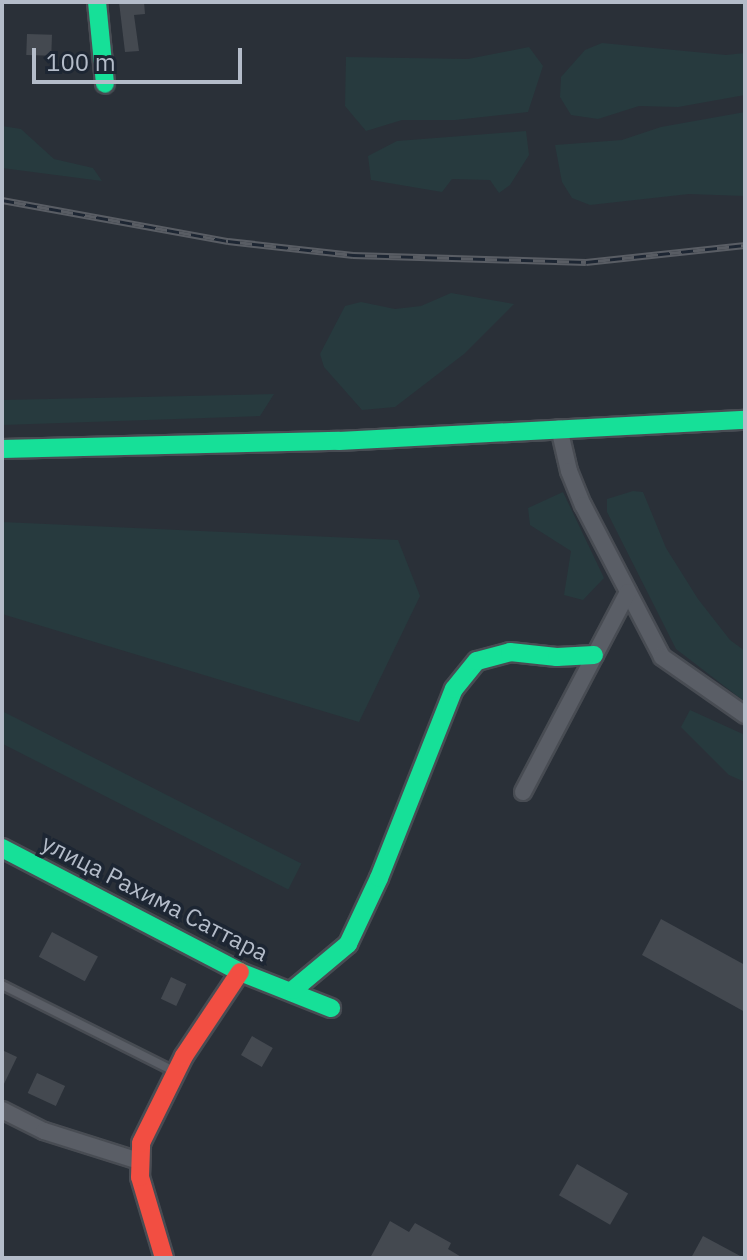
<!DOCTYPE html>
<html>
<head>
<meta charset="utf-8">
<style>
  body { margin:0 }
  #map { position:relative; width:747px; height:1260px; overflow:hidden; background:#2a3038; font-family:"IBM Plex Sans",sans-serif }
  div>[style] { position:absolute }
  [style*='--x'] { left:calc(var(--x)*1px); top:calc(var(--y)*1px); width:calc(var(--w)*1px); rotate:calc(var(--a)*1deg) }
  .green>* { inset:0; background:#273a3e; transform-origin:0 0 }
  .building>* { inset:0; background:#444950; transform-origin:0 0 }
  .roads { filter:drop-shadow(2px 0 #484c53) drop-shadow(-2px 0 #484c53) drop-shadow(0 2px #484c53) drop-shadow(0 -2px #484c53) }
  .lane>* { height:8px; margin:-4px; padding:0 4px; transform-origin:4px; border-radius:4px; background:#5a5e66 }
  .street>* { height:16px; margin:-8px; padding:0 8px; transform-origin:8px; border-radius:8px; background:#5a5e66 }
  .fast>* { height:18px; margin:-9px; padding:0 9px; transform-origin:9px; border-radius:9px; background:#16e098 }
  .jam>* { height:18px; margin:-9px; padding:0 9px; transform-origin:9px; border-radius:9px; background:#f24e42 }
  .rail>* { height:7px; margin-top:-3.5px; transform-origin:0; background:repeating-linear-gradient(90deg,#1d2633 0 12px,#595d64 0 24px); box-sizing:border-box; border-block:2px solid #595d64 }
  span { translate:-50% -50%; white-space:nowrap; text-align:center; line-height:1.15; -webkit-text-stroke:7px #1d2633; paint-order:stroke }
  .street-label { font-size:24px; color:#b4bcc9 }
  .frame { position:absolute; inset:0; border:4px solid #b4bcc9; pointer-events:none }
  .scale { position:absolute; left:32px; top:48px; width:210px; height:36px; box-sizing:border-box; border:4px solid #b4bcc9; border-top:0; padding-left:10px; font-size:24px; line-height:28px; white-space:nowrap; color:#b4bcc9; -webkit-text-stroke:6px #1d2633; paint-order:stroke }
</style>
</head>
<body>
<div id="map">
  <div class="green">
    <i style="clip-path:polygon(602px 43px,726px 55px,745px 53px,745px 95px,678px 107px,639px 106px,598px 119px,571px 115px,560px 97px,561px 77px,585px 50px)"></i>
    <i style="clip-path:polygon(529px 47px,543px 66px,528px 112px,455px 120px,402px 120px,366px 131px,345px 106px,346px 57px,468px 59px)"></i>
    <i style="clip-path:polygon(745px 112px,745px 196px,689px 194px,590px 205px,572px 198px,562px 182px,555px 145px,622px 140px,661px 127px)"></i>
    <i style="clip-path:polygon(2px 126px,21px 129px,54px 159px,93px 168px,102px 181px,2px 168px)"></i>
    <i style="clip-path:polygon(526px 131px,529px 155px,510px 185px,499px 193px,490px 180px,452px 179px,442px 192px,371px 180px,368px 156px,397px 141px)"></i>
    <i style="clip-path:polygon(451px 293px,514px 304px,464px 354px,395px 407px,362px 410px,324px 367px,320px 354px,345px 306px,361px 302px,395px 309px,421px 306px)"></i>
    <i style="clip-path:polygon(274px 394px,260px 416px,2px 425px,2px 400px)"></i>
    <i style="clip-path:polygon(633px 491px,643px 492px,666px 548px,698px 599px,730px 640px,745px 651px,745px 702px,676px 649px,607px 512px,607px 499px)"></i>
    <i style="clip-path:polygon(563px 492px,604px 578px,583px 600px,564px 595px,571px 551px,530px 525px,528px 508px)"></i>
    <i style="clip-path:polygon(2px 522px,398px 540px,420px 596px,359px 722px,2px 614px)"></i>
    <i style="clip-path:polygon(690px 710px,745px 735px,745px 782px,729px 775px,681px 727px)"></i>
    <i style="left:2px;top:711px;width:336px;height:29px;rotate:27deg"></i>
  </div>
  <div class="building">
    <i style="clip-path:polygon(119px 2px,144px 2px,145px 14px,134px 15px,139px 51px,125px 52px)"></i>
    <i style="left:27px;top:34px;width:25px;height:21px;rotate:2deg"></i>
    <i style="clip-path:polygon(661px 919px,745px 965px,745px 1012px,642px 955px)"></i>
    <i style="left:52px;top:932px;width:52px;height:28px;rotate:28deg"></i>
    <i style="left:171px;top:977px;width:17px;height:24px;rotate:25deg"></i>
    <i style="left:252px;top:1036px;width:24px;height:22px;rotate:30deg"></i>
    <i style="clip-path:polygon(2px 1050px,17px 1057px,2px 1088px)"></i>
    <i style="left:37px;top:1073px;width:31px;height:22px;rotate:25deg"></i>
    <i style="left:577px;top:1164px;width:59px;height:36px;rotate:30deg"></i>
    <i style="clip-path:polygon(390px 1221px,409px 1232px,415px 1223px,451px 1243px,448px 1249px,463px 1258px,370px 1258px)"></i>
    <i style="clip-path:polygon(703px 1236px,744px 1258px,691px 1258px)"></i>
  </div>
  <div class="roads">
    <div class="lane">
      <i style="--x:2;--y:985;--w:190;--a:26.6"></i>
    </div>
    <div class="street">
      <i style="--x:559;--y:428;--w:44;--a:76.9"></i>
      <i style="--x:569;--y:471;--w:37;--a:68"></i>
      <i style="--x:583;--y:505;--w:171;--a:62.5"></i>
      <i style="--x:662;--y:657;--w:101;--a:34.9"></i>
      <i style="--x:523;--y:792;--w:226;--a:-62.3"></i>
      <i style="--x:2;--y:1110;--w:47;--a:26.6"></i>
      <i style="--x:44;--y:1131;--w:100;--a:17.5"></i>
    </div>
    <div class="fast">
      <i style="--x:97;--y:2;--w:82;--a:84.4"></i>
      <i style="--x:2;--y:449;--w:337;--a:-1.4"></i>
      <i style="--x:339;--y:441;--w:407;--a:-3"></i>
      <i style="--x:2;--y:848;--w:268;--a:27.5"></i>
      <i style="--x:240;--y:972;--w:98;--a:21.6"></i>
      <i style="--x:293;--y:990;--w:72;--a:-39.9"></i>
      <i style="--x:348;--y:944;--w:73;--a:-64.8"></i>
      <i style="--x:379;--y:878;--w:203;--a:-68.4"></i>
      <i style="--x:454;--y:689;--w:36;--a:-51"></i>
      <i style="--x:477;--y:661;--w:34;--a:-15"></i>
      <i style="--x:510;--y:652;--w:47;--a:6.1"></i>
      <i style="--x:557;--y:657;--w:37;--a:-3"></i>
    </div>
    <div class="jam">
      <i style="--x:164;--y:1258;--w:84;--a:-106.5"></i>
      <i style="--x:140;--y:1177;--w:34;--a:-88"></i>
      <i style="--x:141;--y:1143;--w:97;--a:-63.7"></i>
      <i style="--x:184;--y:1056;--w:101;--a:-56.3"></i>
    </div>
  </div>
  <div class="rail">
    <i style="--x:2;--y:200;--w:230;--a:10.3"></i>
    <i style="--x:228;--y:241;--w:126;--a:6.4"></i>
    <i style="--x:353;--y:255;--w:233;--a:1.7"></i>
    <i style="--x:586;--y:262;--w:160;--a:-6.1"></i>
  </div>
  <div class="street-label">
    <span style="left:155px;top:898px;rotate:27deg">улица Рахима Саттара</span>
  </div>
  <div class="frame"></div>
  <div class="scale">100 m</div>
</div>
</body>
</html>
